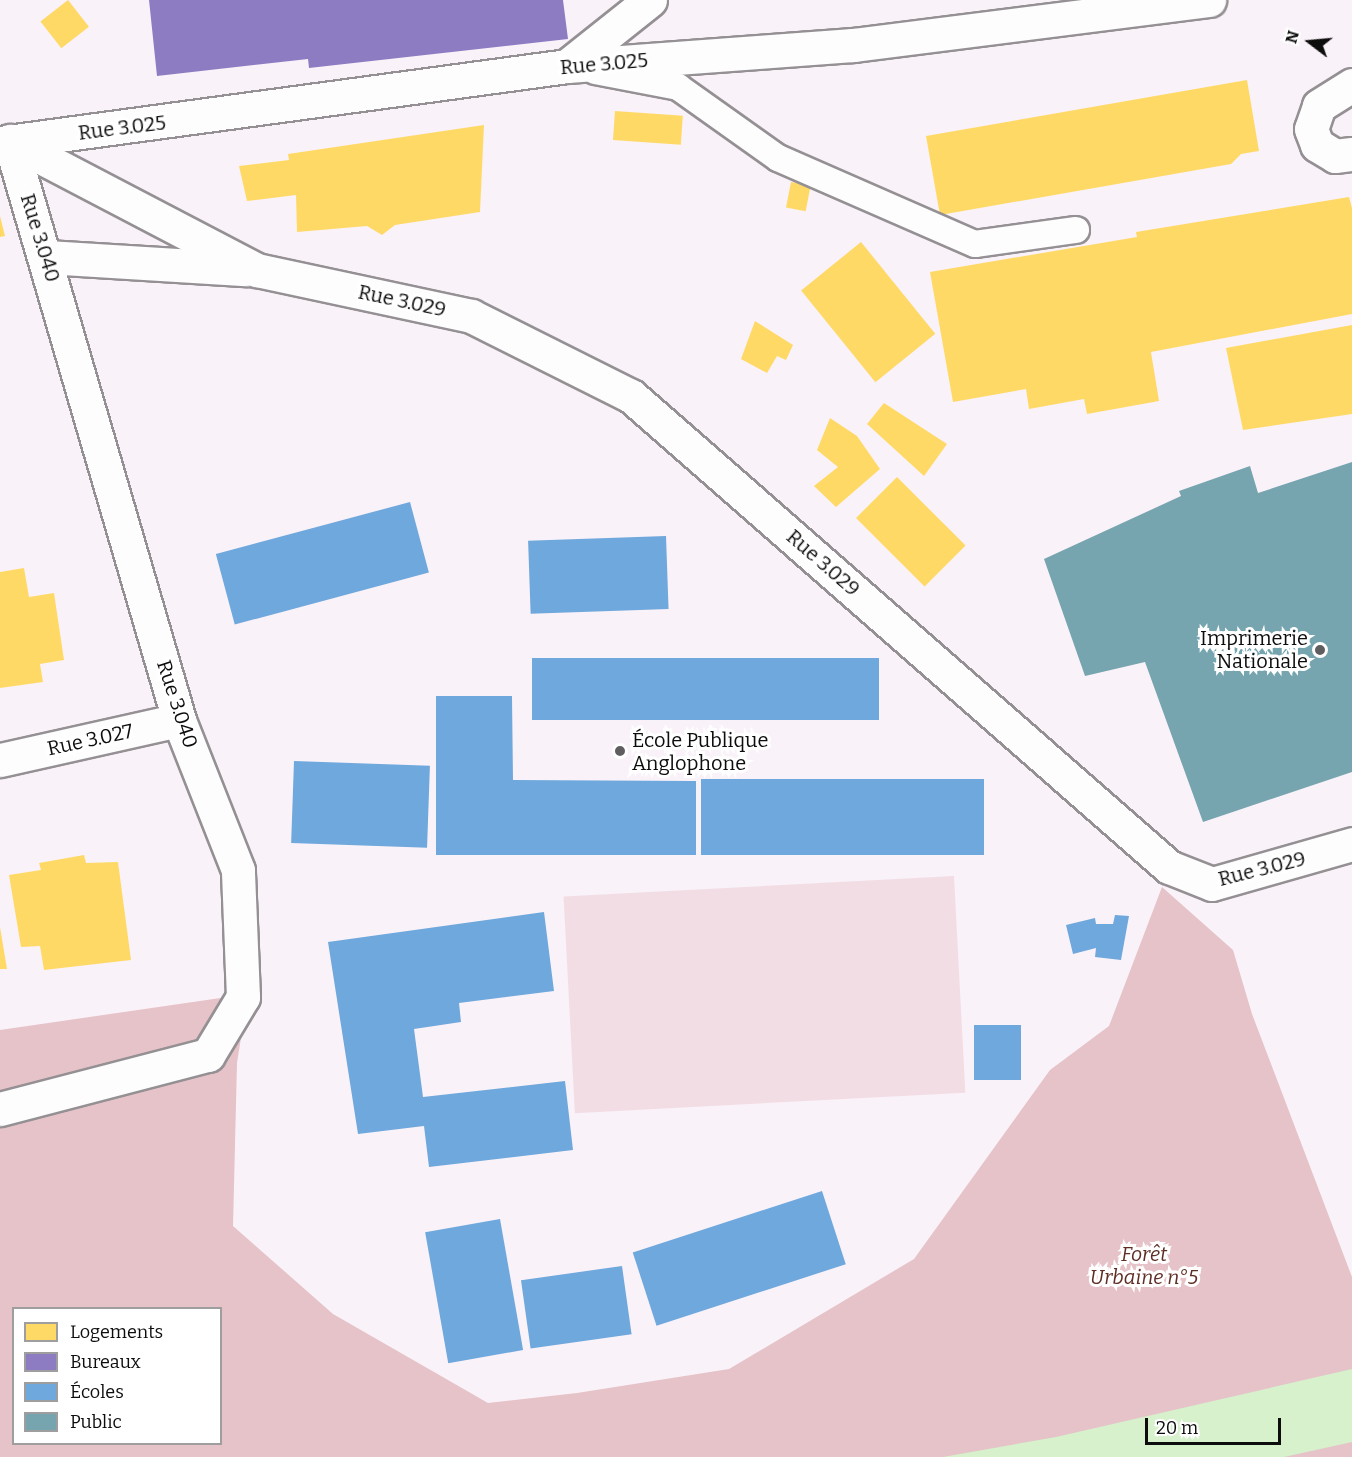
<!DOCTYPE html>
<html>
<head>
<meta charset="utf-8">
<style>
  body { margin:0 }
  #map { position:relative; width:1352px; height:1457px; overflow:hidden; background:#faf2f9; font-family:Bitter,serif }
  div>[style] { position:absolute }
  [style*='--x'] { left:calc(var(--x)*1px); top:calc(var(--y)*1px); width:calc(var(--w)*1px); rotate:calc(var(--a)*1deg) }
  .forest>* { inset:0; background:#e5c3c8 }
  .pitch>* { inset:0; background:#f3dde5; transform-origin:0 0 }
  .water>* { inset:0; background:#d6f1cc }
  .homes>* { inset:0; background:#ffd966; transform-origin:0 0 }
  .offices>* { inset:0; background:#8e7cc3 }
  .schools>* { inset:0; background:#6fa8dc; transform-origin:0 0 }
  .public>* { inset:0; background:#76a5af }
  .roads { filter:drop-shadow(2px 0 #949093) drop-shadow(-2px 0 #949093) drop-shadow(0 2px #949093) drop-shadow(0 -2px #949093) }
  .service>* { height:26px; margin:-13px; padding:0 13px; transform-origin:13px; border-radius:13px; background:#fefdfe }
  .minor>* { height:33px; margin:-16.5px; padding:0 16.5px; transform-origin:16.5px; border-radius:16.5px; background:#fefdfe }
  .tertiary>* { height:33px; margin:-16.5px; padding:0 16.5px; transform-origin:16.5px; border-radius:16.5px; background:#fefdfe }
  .dots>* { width:16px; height:16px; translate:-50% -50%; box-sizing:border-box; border:3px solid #fff; border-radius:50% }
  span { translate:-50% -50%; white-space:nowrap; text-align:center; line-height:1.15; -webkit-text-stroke:6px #fff; paint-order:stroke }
  .street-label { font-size:20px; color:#0d0d0d }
  .poi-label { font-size:20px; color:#0d0d0d }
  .right { translate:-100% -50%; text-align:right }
  .left { translate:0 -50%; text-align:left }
  .park-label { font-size:20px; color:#5e2e24; font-style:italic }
  .legend { position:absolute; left:12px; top:1307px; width:210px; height:138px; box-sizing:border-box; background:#fff; border:2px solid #9e9e9e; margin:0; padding:8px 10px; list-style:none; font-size:18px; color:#0d0d0d }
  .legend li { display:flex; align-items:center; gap:12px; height:30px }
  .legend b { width:30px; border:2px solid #9e9e9e }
  .north { position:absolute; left:1280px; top:12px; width:60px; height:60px; -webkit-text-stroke:4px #fff; paint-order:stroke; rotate:286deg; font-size:16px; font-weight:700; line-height:24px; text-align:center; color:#0d0d0d }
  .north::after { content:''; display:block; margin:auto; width:21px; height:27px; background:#0d0d0d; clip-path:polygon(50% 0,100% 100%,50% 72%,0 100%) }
  .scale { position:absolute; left:1145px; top:1418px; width:136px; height:27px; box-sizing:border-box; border:3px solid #0d0d0d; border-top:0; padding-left:8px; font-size:18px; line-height:21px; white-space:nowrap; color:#0d0d0d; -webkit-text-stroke:4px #fff; paint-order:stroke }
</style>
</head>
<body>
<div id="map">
  <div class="forest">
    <i style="clip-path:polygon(evenodd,1162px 887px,1233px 950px,1252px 1014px,1352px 1277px,1352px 1457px,0 1457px,0 1030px,248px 994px,237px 1063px,233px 1226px,333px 1314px,488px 1403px,577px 1393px,729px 1369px,914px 1259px,1050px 1070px,1109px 1026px,1162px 887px,14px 1308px,220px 1308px,220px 1444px,14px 1444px,14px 1308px)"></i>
  </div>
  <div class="pitch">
    <i style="left:954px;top:876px;width:217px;height:391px;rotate:87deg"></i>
  </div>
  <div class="water">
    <i style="clip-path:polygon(1352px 1369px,1352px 1442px,1284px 1457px,943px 1457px,1056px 1437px)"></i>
  </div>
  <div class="homes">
    <i style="left:68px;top:0;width:34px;height:35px;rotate:52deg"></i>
    <i style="clip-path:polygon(1247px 80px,1259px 151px,1241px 154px,1231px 164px,940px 215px,926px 136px)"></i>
    <i style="left:615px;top:111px;width:68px;height:29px;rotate:4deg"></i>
    <i style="clip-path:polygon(484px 125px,480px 212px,395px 225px,382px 235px,367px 226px,297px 232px,296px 195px,247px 201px,239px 166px,289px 160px,288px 154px)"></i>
    <i style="left:791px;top:182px;width:20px;height:26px;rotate:11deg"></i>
    <i style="clip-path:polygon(1349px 197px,1352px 208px,1352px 314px,1151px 352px,1159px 401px,1087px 414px,1084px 399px,1029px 409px,1026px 389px,953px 402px,930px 272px,1137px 237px,1136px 232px)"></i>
    <i style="clip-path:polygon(0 216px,5px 236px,0 237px)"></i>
    <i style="left:861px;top:242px;width:118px;height:77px;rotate:51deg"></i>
    <i style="clip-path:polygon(755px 321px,793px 345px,786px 360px,777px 356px,767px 373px,741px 359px)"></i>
    <i style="clip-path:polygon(1352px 325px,1352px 414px,1243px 430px,1226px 348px)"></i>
    <i style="clip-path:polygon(884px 403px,947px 444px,924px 476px,867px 424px)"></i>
    <i style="clip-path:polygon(830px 418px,857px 436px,880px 469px,836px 507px,814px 486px,838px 467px,817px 450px)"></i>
    <i style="left:897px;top:477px;width:97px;height:58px;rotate:45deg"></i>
    <i style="clip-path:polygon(24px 568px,29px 597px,54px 593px,64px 660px,40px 664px,43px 682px,0 688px,0 572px)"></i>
    <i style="clip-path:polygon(84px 855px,86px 863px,118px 862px,131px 960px,44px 970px,40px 946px,21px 947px,9px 875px,41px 870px,39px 863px)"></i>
    <i style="clip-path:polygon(0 927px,7px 969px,0 969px)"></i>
  </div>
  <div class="offices">
    <i style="clip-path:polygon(149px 0,563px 0,568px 39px,309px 68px,308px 59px,157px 76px)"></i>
  </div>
  <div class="schools">
    <i style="left:410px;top:502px;width:73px;height:201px;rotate:75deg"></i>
    <i style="left:666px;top:536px;width:73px;height:138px;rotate:88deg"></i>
    <i style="left:532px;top:658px;width:347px;height:62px"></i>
    <i style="clip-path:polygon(436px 696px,512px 696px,513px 780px,696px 781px,696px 855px,436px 855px)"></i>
    <i style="left:294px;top:761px;width:136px;height:82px;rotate:2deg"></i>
    <i style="left:701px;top:779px;width:283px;height:76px"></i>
    <i style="clip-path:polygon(544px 912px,554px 991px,459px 1003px,461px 1022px,414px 1029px,423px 1097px,565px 1081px,573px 1150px,429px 1167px,424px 1126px,358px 1134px,328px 942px)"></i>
    <i style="clip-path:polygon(1115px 915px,1129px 916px,1121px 960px,1095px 957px,1096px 948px,1073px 954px,1066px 925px,1095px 918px,1096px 924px,1113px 924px)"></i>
    <i style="left:974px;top:1025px;width:47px;height:55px"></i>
    <i style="left:822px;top:1191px;width:77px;height:199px;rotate:72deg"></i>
    <i style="left:500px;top:1219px;width:133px;height:76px;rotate:80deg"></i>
    <i style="left:622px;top:1266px;width:69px;height:102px;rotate:82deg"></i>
  </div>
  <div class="public">
    <i style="clip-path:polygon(1352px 462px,1352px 772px,1203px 822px,1145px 662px,1085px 676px,1044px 559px,1181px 496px,1179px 491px,1250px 466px,1258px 493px)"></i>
  </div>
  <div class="roads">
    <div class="service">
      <i style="--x:595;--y:71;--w:85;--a:10.9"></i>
      <i style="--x:678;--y:87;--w:123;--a:35.4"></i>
      <i style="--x:778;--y:158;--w:215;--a:23.6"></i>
      <i style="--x:975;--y:244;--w:102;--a:-7.9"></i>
    </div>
    <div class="minor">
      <i style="--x:567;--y:66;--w:106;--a:-38.5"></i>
      <i style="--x:1352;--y:85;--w:39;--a:148"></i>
      <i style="--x:1319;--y:106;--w:24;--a:109"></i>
      <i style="--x:1311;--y:129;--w:17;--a:69"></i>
      <i style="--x:1317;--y:145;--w:21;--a:31"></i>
      <i style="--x:1335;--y:156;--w:17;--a:-7"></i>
      <i style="--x:10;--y:141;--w:279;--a:27.6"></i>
      <i style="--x:257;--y:270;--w:219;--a:12.1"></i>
      <i style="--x:471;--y:316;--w:179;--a:26.6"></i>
      <i style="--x:631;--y:396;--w:715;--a:41.2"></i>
      <i style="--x:1169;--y:867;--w:46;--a:21.6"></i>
      <i style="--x:1212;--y:884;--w:146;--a:-15.9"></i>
      <i style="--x:47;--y:257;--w:199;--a:3.5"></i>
      <i style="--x:0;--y:760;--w:183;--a:-12.6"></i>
      <i style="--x:0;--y:1109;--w:215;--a:-14.6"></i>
      <i style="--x:208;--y:1055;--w:68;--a:-58.9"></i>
      <i style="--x:243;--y:997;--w:127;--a:-92.3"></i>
      <i style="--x:238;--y:870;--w:161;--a:-111.5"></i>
      <i style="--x:179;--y:720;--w:603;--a:-106.27"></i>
    </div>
    <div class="tertiary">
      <i style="--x:0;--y:143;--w:572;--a:-7.73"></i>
      <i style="--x:567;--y:66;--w:287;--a:-4.2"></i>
      <i style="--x:853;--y:45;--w:359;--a:-7.2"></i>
    </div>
  </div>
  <div class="dots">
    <i style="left:1320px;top:650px;background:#605d60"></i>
    <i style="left:620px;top:751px;background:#605d60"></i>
  </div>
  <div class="street-label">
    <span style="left:604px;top:64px;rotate:-5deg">Rue 3.025</span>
    <span style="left:122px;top:128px;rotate:-7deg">Rue 3.025</span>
    <span style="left:40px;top:238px;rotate:73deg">Rue 3.040</span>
    <span style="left:402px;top:301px;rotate:12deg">Rue 3.029</span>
    <span style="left:823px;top:563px;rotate:41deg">Rue 3.029</span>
    <span style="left:177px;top:704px;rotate:72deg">Rue 3.040</span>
    <span style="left:90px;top:740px;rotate:-12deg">Rue 3.027</span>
    <span style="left:1262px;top:869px;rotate:-14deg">Rue 3.029</span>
  </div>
  <div class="poi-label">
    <span class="right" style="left:1308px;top:650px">Imprimerie<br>Nationale</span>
    <span class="left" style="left:632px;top:752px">École Publique<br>Anglophone</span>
  </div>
  <div class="park-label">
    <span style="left:1144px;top:1266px">Forêt<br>Urbaine n°5</span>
  </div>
  <ul class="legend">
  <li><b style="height:16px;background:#ffd966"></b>Logements</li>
  <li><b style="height:16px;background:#8e7cc3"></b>Bureaux</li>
  <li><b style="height:16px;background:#6fa8dc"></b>Écoles</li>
  <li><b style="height:16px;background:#76a5af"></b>Public</li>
  </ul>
  <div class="north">N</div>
  <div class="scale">20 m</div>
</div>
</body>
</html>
